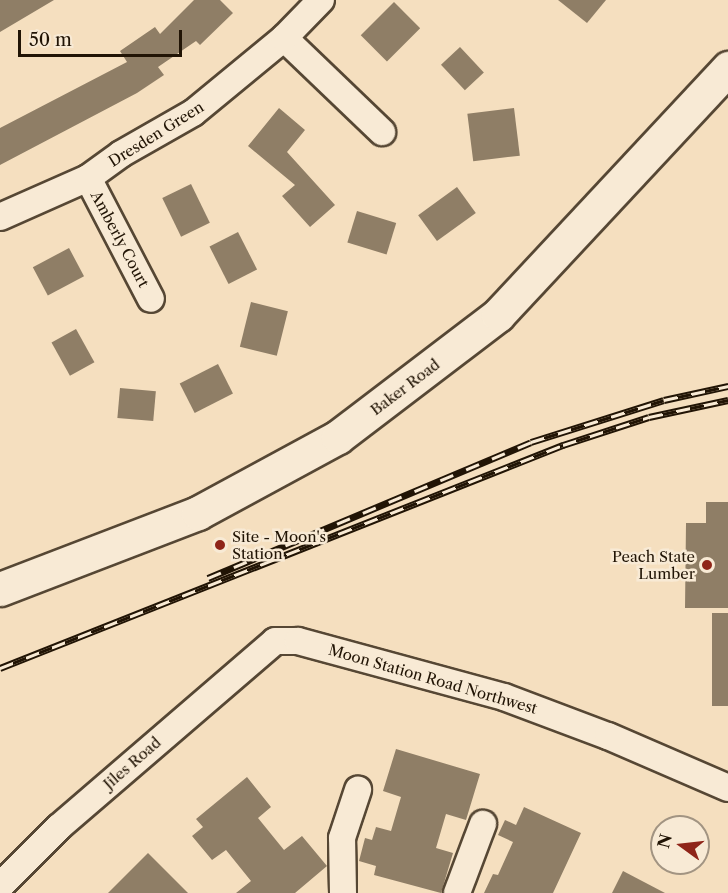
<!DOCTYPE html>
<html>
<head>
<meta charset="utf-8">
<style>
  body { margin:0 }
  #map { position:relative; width:728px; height:893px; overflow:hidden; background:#f5dfbf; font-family:"Libre Caslon Text",serif }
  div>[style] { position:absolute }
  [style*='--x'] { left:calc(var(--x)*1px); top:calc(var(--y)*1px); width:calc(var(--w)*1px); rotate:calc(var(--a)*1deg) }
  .building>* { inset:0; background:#8f7e66; transform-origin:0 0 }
  .roads { filter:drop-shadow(2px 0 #564734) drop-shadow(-2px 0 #564734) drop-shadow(0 2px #564734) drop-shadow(0 -2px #564734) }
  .street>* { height:26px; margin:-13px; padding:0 13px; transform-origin:13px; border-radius:13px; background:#f8ead5 }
  .secondary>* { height:33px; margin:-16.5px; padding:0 16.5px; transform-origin:16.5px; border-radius:16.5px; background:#f8ead5 }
  .rail>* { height:7px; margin-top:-3.5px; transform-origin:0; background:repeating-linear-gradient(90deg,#f8ead5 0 14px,#211405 0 28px); box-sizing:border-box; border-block:2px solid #211405 }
  .dots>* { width:16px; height:16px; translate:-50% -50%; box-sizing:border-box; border:3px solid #f8ead5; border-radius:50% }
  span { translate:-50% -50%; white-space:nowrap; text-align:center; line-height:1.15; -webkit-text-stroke:5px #f8ead5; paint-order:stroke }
  .street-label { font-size:15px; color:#211405 }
  .poi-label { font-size:15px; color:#211405 }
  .left { translate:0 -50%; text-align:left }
  .right { translate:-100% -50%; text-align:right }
  .north { position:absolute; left:650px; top:815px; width:60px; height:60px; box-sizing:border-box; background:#f8ead5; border:2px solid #a29482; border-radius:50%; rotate:285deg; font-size:16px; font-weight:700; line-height:24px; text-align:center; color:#211405 }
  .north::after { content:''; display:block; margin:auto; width:21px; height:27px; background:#8f2418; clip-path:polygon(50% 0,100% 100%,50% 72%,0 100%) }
  .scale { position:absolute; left:18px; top:30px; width:164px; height:27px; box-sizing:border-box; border:3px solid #211405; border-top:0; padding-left:8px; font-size:18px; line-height:21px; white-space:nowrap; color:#211405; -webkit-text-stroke:4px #f8ead5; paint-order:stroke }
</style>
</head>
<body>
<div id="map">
  <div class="building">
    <i style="clip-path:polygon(0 0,54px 0,0 32px)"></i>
    <i style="clip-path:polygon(194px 0,220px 0,233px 13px,200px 45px,196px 41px,158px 67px,164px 75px,137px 93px,0 165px,0 128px,127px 62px,120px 51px,155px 27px,160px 34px)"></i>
    <i style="clip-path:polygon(558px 0,606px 0,587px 23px)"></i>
    <i style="left:394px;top:2px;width:37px;height:47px;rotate:45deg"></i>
    <i style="left:460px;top:47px;width:35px;height:26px;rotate:47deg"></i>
    <i style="clip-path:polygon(279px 108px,305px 130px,287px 152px,335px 205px,310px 227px,282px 196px,295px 185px,248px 146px)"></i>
    <i style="left:514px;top:108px;width:48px;height:47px;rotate:83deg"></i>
    <i style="left:191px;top:184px;width:43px;height:32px;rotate:64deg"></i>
    <i style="left:457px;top:187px;width:32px;height:48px;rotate:54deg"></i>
    <i style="left:357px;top:211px;width:41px;height:33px;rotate:17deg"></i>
    <i style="left:238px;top:232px;width:42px;height:32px;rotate:63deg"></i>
    <i style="left:69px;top:248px;width:32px;height:41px;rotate:62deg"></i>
    <i style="left:251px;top:302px;width:38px;height:46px;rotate:14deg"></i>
    <i style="left:76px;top:329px;width:38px;height:28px;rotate:61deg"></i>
    <i style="left:218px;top:364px;width:33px;height:43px;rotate:63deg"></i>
    <i style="left:120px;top:388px;width:36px;height:30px;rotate:5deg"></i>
    <i style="clip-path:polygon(706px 502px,728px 502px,728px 608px,685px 608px,686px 523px,706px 523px)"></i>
    <i style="left:712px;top:613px;width:16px;height:93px"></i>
    <i style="clip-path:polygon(396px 749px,480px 774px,466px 820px,446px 814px,436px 848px,453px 853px,441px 893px,374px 875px,376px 866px,359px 861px,365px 838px,372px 840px,376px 827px,391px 831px,401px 797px,383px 791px)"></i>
    <i style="clip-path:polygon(247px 777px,271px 807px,258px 818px,284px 850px,302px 836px,327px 866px,295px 893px,236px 893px,251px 881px,226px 850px,212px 860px,192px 836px,203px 827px,196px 819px)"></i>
    <i style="clip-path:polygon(524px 807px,581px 833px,553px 893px,484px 893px,493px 874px,498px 875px,513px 842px,498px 835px,505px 820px,516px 825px)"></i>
    <i style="clip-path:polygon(148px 853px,188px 893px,108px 893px)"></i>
    <i style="clip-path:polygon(623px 871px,665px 893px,612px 893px)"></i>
  </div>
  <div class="roads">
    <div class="street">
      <i style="--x:284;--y:38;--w:136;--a:43.8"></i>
      <i style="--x:88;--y:178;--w:136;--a:62.5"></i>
      <i style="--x:0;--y:217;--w:96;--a:-23.9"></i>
      <i style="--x:88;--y:178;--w:41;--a:-36"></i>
      <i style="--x:121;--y:154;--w:83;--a:-29.7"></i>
      <i style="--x:193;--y:113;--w:118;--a:-39.5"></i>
      <i style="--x:284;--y:38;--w:53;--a:-45.8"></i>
      <i style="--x:0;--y:886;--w:83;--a:-45"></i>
      <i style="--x:59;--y:827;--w:285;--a:-40.7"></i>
      <i style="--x:275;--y:641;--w:23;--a:0"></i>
      <i style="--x:298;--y:641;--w:213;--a:15.2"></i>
      <i style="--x:504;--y:697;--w:111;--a:20.6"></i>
      <i style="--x:608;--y:736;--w:131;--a:23.4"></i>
      <i style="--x:343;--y:893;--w:55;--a:-91"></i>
      <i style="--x:342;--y:838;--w:51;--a:-71.6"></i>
      <i style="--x:457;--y:893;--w:74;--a:-69.4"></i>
    </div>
    <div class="secondary">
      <i style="--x:0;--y:589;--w:212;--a:-21"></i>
      <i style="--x:198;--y:513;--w:159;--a:-28.5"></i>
      <i style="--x:338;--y:437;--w:201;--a:-37.3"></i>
      <i style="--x:498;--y:315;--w:338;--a:-47"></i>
    </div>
  </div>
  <div class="rail">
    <i style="--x:208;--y:578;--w:350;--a:-22.8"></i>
    <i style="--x:531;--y:442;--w:139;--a:-17.5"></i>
    <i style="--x:664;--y:400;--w:66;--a:-12.3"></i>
    <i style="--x:0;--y:668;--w:606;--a:-21.61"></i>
    <i style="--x:563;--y:445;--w:90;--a:-18"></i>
    <i style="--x:649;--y:417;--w:81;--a:-12.1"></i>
  </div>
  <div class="dots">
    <i style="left:220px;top:545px;background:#8f2418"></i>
    <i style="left:707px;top:565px;background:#8f2418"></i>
  </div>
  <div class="street-label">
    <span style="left:156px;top:134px;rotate:-32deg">Dresden Green</span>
    <span style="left:120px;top:239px;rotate:62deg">Amberly Court</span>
    <span style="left:405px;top:387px;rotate:-37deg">Baker Road</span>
    <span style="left:433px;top:679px;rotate:16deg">Moon Station Road Northwest</span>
    <span style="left:132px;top:763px;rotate:-41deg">Jiles Road</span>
  </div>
  <div class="poi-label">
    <span class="left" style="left:232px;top:545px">Site - Moon's<br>Station</span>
    <span class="right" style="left:695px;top:565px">Peach State<br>Lumber</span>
  </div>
  <div class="north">N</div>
  <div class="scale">50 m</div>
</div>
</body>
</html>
